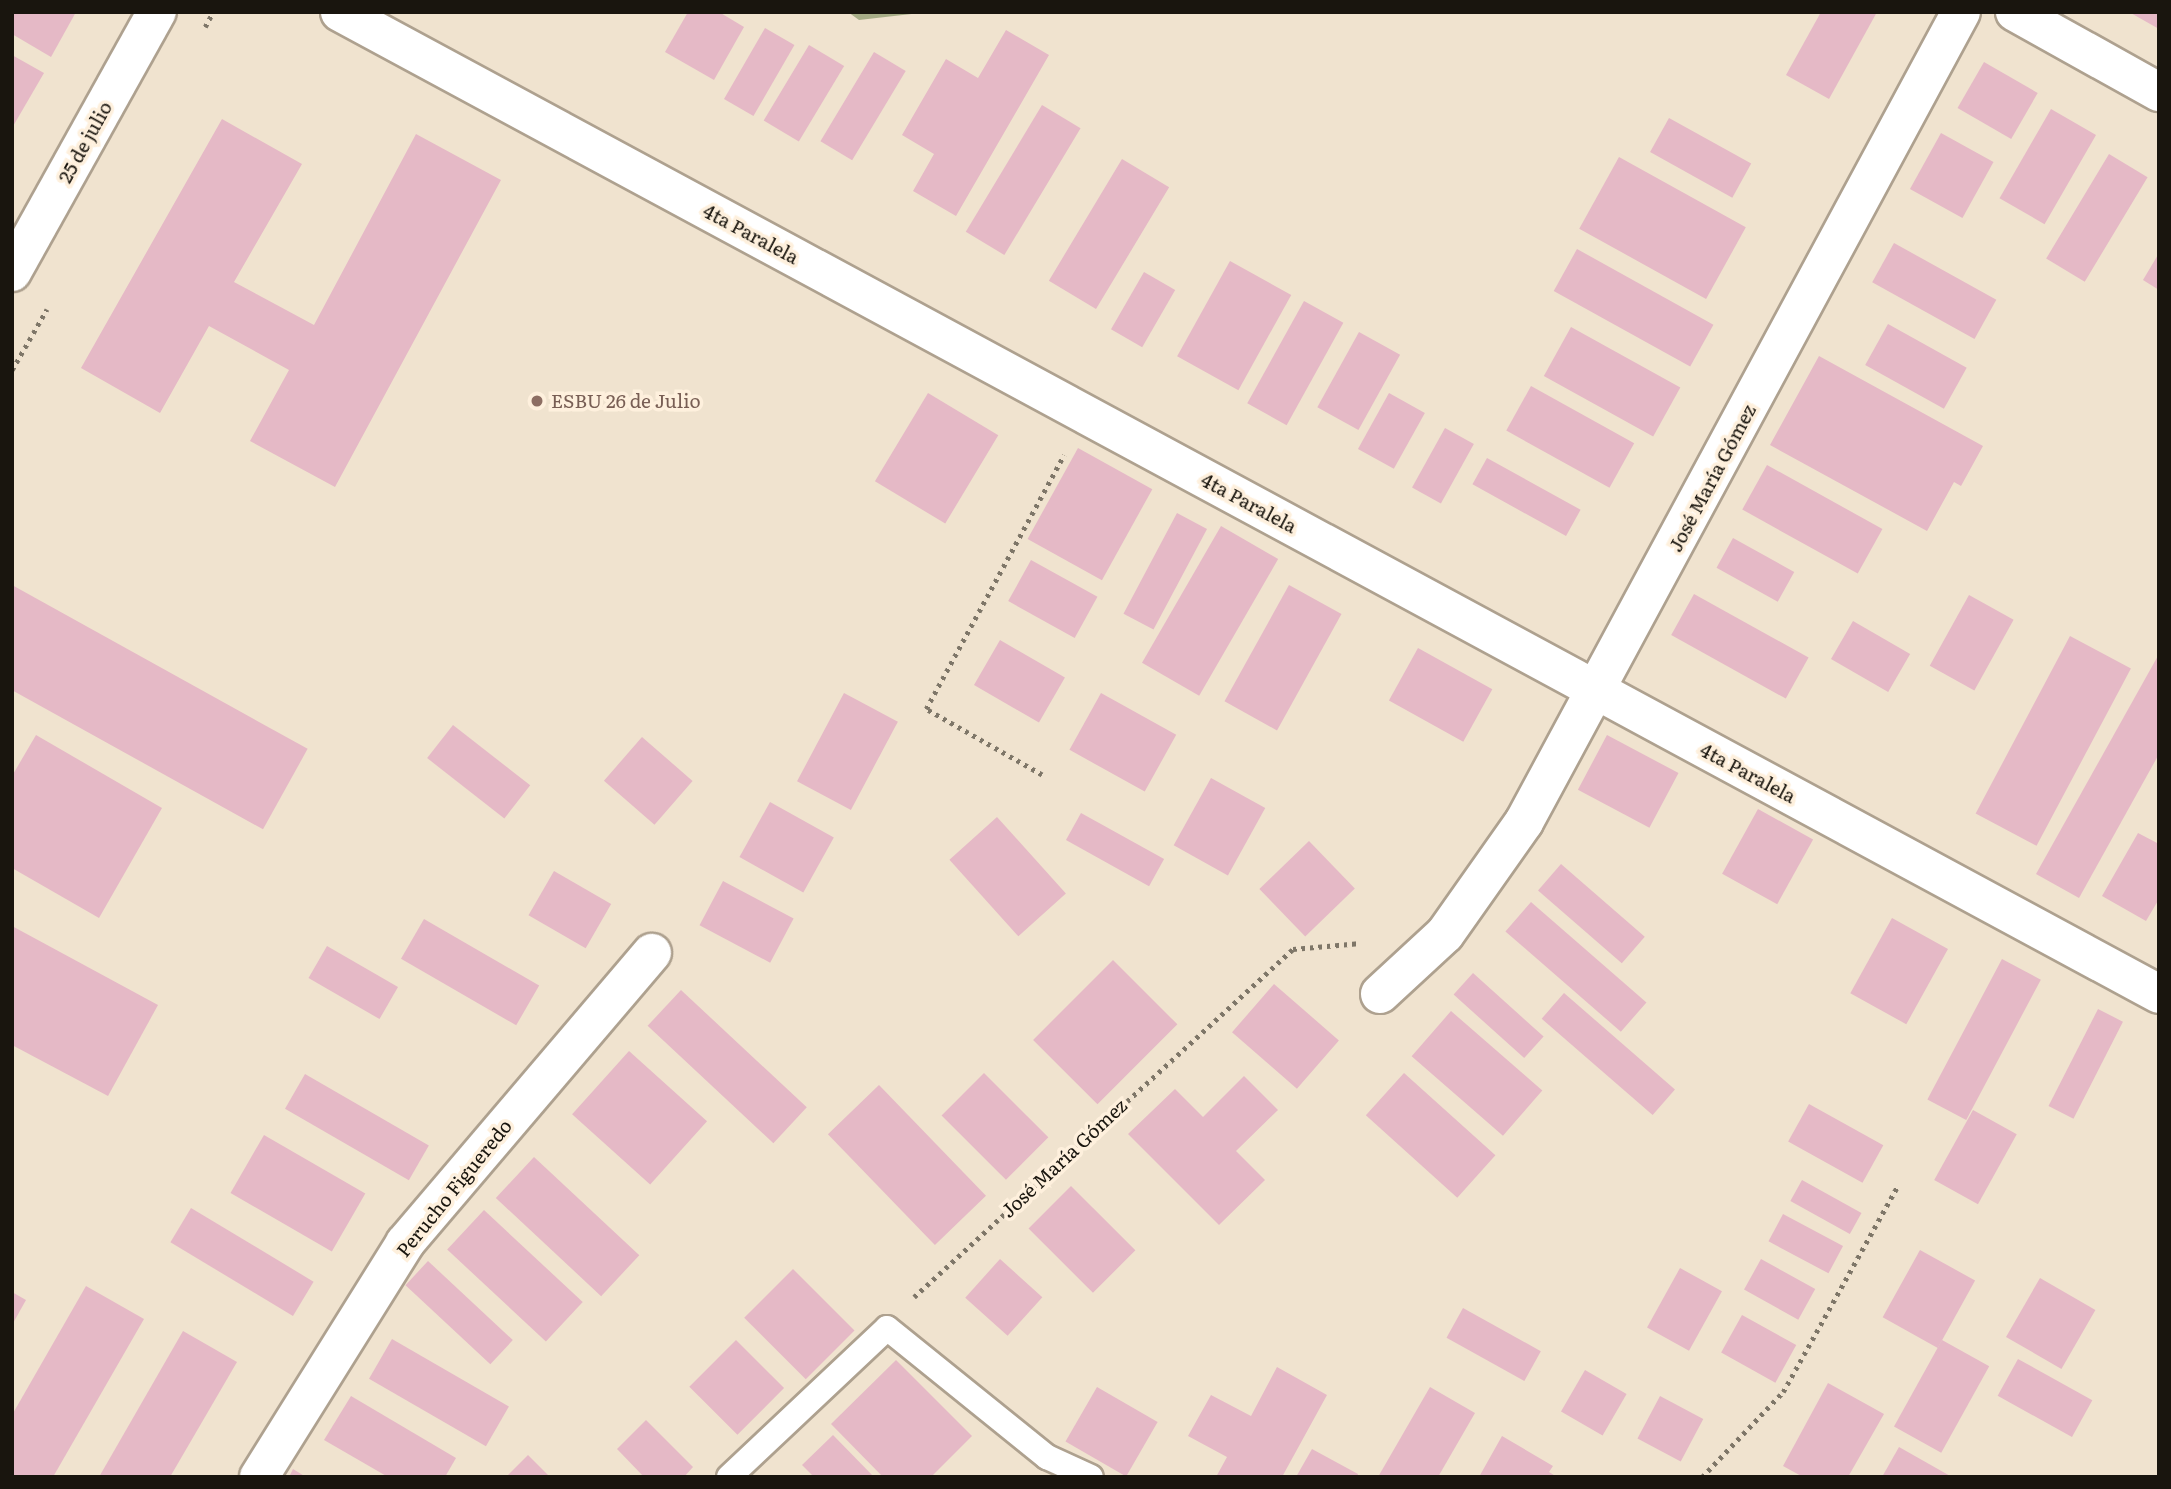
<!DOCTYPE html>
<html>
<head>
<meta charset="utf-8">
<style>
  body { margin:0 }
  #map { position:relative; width:2171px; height:1489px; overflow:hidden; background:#f0e3cf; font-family:Literata,serif }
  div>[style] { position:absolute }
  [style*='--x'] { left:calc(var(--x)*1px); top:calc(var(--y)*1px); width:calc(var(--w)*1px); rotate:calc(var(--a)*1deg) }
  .forest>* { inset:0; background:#a7ad87 }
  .building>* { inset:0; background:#e5b9c6; transform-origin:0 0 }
  .path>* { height:4.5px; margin-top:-2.25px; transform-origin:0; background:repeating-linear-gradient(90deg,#7e7668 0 3.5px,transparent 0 8.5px) }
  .roads { filter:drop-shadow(2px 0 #aea18f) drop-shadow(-2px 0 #aea18f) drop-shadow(0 2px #aea18f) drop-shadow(0 -2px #aea18f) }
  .service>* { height:24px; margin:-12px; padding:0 12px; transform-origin:12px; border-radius:12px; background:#fff }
  .minor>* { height:38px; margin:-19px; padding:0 19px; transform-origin:19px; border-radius:19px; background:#fff }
  .tertiary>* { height:38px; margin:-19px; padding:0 19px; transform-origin:19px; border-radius:19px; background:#fff }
  .dots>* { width:19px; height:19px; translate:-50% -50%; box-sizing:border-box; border:4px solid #fef0dd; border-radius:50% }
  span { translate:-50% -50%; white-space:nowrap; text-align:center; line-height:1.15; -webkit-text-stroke:7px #fef0dd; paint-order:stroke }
  .street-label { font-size:19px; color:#19150e }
  .education-label { font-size:19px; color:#785e54 }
  .left { translate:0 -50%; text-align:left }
  .frame { position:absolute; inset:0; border:14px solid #19150e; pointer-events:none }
</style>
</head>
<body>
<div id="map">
  <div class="forest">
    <i style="clip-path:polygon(848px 12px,929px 12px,859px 20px)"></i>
  </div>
  <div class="building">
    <i style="clip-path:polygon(12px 12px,76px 12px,51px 57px,12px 34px)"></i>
    <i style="clip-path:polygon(688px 12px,719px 12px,744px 27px,714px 80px,665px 52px)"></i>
    <i style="clip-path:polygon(1821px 12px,1877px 12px,1829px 99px,1786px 75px)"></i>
    <i style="clip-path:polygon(2129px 12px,2159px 12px,2159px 29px)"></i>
    <i style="left:765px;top:28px;width:34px;height:82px;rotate:30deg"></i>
    <i style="clip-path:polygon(1006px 30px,1049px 55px,956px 216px,913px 191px,934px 154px,902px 135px,946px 59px,978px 78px)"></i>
    <i style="left:809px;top:45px;width:41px;height:88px;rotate:31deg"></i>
    <i style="left:874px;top:52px;width:37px;height:104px;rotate:31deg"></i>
    <i style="clip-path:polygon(12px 55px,44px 73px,12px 128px)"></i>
    <i style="left:1984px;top:62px;width:62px;height:53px;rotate:30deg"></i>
    <i style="left:1042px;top:105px;width:45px;height:148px;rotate:31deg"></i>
    <i style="left:2051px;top:109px;width:52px;height:103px;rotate:30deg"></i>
    <i style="left:1669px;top:118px;width:94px;height:39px;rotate:29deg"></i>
    <i style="clip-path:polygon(222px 119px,302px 164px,234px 282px,314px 325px,416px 134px,501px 180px,335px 487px,250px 441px,289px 370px,209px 326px,160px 413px,81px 368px)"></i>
    <i style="left:1941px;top:133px;width:60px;height:64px;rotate:29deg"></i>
    <i style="left:2109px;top:154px;width:45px;height:122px;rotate:31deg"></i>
    <i style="left:1619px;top:157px;width:145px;height:82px;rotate:29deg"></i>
    <i style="left:1122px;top:159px;width:55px;height:142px;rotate:31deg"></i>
    <i style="left:1894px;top:243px;width:117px;height:45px;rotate:29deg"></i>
    <i style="left:1577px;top:249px;width:156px;height:48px;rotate:29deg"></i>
    <i style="clip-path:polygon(2159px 253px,2159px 290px,2143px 280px)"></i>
    <i style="left:1230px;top:261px;width:70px;height:109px;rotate:29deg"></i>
    <i style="left:1144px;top:272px;width:36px;height:66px;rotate:30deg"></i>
    <i style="left:1304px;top:301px;width:45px;height:117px;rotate:29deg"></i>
    <i style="left:1888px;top:324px;width:90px;height:47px;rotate:29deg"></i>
    <i style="left:1571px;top:327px;width:125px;height:56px;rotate:29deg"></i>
    <i style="left:1359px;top:332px;width:47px;height:86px;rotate:29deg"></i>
    <i style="clip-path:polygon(1819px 356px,1983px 446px,1961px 486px,1954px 482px,1927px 531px,1770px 445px)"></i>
    <i style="left:1531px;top:386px;width:118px;height:51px;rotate:29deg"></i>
    <i style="left:928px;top:393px;width:82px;height:103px;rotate:31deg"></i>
    <i style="left:1389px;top:393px;width:41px;height:64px;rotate:29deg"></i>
    <i style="left:1445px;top:428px;width:33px;height:68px;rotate:29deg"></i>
    <i style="left:1078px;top:448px;width:85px;height:104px;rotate:29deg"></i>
    <i style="left:1487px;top:458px;width:107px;height:30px;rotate:29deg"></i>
    <i style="left:1767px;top:465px;width:132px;height:51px;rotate:29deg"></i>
    <i style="left:1177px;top:513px;width:34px;height:114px;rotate:28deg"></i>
    <i style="left:1221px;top:526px;width:66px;height:158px;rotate:30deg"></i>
    <i style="left:1733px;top:538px;width:70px;height:34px;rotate:29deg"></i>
    <i style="left:1031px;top:560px;width:76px;height:47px;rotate:29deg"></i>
    <i style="left:12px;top:585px;width:338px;height:92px;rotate:29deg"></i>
    <i style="left:1289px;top:585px;width:60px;height:133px;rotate:29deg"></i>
    <i style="left:1694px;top:594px;width:131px;height:47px;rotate:29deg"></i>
    <i style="left:1969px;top:595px;width:51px;height:81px;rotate:29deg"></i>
    <i style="left:1853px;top:621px;width:66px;height:44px;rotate:30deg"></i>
    <i style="left:2070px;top:636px;width:69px;height:201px;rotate:28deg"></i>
    <i style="left:1000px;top:640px;width:75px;height:52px;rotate:30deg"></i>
    <i style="left:1418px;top:648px;width:85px;height:60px;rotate:29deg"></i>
    <i style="clip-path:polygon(2159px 654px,2159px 754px,2079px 898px,2036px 874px)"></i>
    <i style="left:844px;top:693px;width:61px;height:100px;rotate:28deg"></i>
    <i style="left:1101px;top:693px;width:86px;height:65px;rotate:29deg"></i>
    <i style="left:453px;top:725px;width:98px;height:42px;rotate:38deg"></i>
    <i style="clip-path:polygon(36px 735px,162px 808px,99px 918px,12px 868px,12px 776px)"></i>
    <i style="left:1607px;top:735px;width:81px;height:62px;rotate:28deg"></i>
    <i style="left:642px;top:737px;width:67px;height:58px;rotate:41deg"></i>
    <i style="left:1211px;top:778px;width:62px;height:77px;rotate:29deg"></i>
    <i style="left:770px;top:802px;width:73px;height:63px;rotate:29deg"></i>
    <i style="left:1758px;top:809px;width:63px;height:74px;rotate:29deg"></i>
    <i style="left:1081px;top:813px;width:95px;height:31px;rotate:29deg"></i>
    <i style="left:997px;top:817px;width:103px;height:64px;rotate:48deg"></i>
    <i style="clip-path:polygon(2138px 833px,2159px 844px,2159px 899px,2146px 921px,2102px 896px)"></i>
    <i style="left:1309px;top:841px;width:66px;height:69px;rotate:46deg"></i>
    <i style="left:1561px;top:864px;width:111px;height:35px;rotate:41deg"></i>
    <i style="left:554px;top:871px;width:66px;height:51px;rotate:30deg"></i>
    <i style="left:723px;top:881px;width:80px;height:50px;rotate:28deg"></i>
    <i style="left:1531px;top:902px;width:153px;height:39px;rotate:41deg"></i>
    <i style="left:1892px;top:918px;width:64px;height:86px;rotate:29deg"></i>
    <i style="left:424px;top:919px;width:133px;height:46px;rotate:30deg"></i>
    <i style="clip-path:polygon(12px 926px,158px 1005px,108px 1096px,12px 1045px)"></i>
    <i style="left:327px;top:946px;width:82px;height:37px;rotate:30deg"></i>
    <i style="left:2002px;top:959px;width:44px;height:159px;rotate:28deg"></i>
    <i style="left:1113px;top:960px;width:91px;height:113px;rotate:45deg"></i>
    <i style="left:1473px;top:973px;width:95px;height:29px;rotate:42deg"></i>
    <i style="left:1274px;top:984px;width:86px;height:64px;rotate:41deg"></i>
    <i style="left:681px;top:990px;width:172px;height:49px;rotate:43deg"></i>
    <i style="left:1564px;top:993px;width:147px;height:34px;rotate:41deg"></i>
    <i style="left:2098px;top:1009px;width:28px;height:109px;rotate:27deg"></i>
    <i style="left:1451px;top:1011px;width:121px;height:60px;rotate:41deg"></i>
    <i style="left:629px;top:1051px;width:105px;height:85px;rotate:42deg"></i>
    <i style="left:984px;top:1073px;width:91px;height:60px;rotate:45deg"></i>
    <i style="left:1404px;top:1073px;width:123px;height:57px;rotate:42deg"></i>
    <i style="left:305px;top:1074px;width:143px;height:40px;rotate:30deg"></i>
    <i style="clip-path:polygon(1244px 1076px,1278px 1110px,1236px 1151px,1265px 1180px,1219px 1225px,1128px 1134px,1175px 1089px,1203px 1117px)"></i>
    <i style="left:879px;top:1085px;width:154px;height:71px;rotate:46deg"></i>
    <i style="left:1809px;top:1104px;width:85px;height:43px;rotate:29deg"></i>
    <i style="left:1973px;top:1110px;width:50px;height:80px;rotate:29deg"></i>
    <i style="left:264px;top:1135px;width:117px;height:67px;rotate:30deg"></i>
    <i style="left:534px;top:1157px;width:144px;height:56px;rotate:43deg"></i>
    <i style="left:1802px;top:1180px;width:68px;height:24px;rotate:29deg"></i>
    <i style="left:1071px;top:1186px;width:91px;height:60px;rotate:45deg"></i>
    <i style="left:191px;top:1208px;width:143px;height:40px;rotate:31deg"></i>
    <i style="left:484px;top:1210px;width:135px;height:54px;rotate:43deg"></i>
    <i style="left:1783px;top:1214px;width:68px;height:31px;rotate:28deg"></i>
    <i style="left:1920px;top:1250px;width:63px;height:77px;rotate:29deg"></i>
    <i style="left:1000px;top:1259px;width:57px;height:52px;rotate:42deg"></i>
    <i style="left:1761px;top:1259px;width:62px;height:35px;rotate:29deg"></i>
    <i style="left:428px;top:1261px;width:116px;height:33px;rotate:43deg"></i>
    <i style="left:1680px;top:1268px;width:48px;height:68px;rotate:29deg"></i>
    <i style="left:793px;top:1269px;width:87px;height:69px;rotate:45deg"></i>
    <i style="left:2040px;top:1278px;width:64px;height:68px;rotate:30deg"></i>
    <i style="clip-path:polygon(86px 1286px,144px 1319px,53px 1477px,12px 1477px,12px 1415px)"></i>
    <i style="clip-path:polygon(12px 1292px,26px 1300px,12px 1325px)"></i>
    <i style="left:1463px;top:1308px;width:89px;height:34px;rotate:29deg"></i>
    <i style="left:1742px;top:1315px;width:62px;height:43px;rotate:29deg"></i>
    <i style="clip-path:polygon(183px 1331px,237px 1362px,170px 1477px,99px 1477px)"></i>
    <i style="left:392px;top:1339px;width:135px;height:46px;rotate:30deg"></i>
    <i style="left:736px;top:1340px;width:68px;height:66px;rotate:45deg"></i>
    <i style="left:1942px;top:1340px;width:54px;height:99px;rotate:29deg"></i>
    <i style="left:2018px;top:1359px;width:85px;height:42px;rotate:29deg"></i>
    <i style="clip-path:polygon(896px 1360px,972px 1436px,931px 1477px,883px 1477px,831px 1424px)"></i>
    <i style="clip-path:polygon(1277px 1367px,1327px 1395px,1282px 1477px,1216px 1477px,1227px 1457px,1188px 1436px,1211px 1395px,1251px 1416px)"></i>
    <i style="left:1585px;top:1370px;width:48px;height:48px;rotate:30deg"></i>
    <i style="clip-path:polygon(1828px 1383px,1884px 1414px,1848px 1477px,1803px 1477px,1783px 1466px)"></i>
    <i style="left:1097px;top:1387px;width:70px;height:63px;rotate:30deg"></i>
    <i style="clip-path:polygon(1430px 1387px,1475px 1413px,1438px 1477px,1378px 1477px)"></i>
    <i style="clip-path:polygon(351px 1396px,456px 1458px,445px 1477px,388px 1477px,324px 1440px)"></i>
    <i style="left:1660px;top:1396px;width:49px;height:48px;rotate:28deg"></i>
    <i style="clip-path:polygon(646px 1420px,693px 1467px,684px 1477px,644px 1477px,617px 1449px)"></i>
    <i style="clip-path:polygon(833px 1435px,874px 1477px,814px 1477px,802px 1465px)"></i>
    <i style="clip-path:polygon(1502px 1436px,1553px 1466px,1549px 1472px,1557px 1477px,1479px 1477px)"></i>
    <i style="clip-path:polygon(1899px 1447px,1952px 1477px,1882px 1477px)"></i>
    <i style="clip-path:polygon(1312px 1449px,1358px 1474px,1357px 1477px,1296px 1477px)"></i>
    <i style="clip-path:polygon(528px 1455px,550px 1477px,506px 1477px)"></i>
    <i style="clip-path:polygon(293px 1469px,306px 1477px,289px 1477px)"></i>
  </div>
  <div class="path">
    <i style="--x:205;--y:27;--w:17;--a:-62"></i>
    <i style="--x:12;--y:370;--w:70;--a:-60.2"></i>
    <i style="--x:1042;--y:775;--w:133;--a:-150.4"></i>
    <i style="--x:926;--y:709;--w:289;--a:-61.5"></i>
    <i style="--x:914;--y:1297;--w:515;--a:-42.56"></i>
    <i style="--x:1293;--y:949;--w:68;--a:-5"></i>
    <i style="--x:1702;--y:1477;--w:117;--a:-46.4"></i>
    <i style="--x:1783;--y:1392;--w:237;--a:-60.9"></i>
  </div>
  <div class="roads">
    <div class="service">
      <i style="--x:729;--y:1477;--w:217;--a:-43.3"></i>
      <i style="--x:887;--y:1328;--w:206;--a:38.9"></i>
      <i style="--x:1047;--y:1457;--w:48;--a:24.4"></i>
    </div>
    <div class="minor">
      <i style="--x:340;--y:12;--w:2067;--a:28.36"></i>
      <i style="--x:2015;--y:12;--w:165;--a:29.1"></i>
      <i style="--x:1380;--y:994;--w:88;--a:-42.7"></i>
      <i style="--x:1445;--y:934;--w:137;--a:-54.8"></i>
      <i style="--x:1524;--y:822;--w:920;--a:-61.65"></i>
      <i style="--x:259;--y:1477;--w:276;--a:-58"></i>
      <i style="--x:405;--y:1243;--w:381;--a:-49.6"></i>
    </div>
    <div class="tertiary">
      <i style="--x:12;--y:272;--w:298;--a:-60.9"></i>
    </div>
  </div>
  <div class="dots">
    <i style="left:537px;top:401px;background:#8d6e63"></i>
  </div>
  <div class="street-label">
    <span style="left:85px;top:142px;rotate:-61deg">25 de julio</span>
    <span style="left:751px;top:234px;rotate:28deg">4ta Paralela</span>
    <span style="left:1712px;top:478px;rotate:-62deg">José María Gómez</span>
    <span style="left:1249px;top:503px;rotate:28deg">4ta Paralela</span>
    <span style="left:1748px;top:773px;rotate:28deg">4ta Paralela</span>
    <span style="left:1064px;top:1158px;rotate:-43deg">José María Gómez</span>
    <span style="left:454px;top:1188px;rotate:-51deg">Perucho Figueredo</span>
  </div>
  <div class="education-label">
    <span class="left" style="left:551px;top:401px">ESBU 26 de Julio</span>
  </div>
  <div class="frame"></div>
</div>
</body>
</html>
